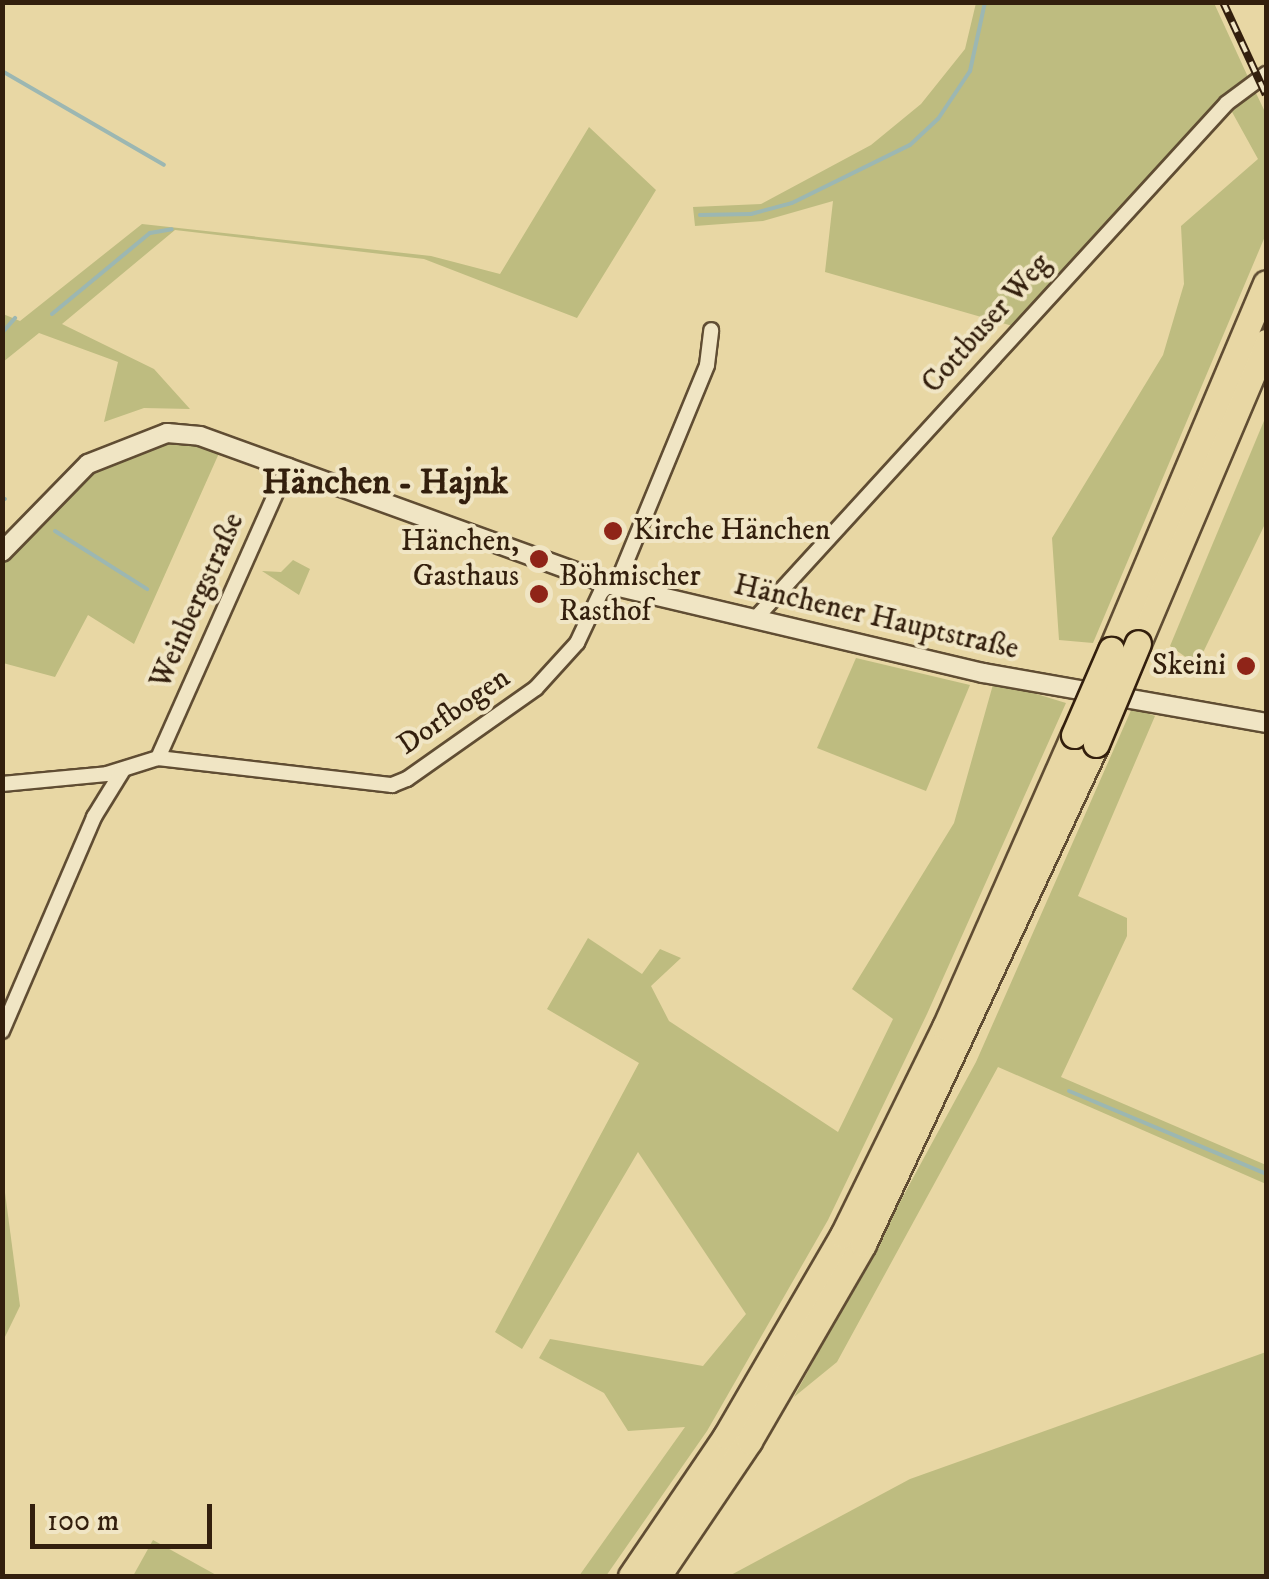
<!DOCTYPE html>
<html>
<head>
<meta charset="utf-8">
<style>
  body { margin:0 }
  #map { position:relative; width:1269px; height:1579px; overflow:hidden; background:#e8d7a4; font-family:"IM FELL DW Pica",serif }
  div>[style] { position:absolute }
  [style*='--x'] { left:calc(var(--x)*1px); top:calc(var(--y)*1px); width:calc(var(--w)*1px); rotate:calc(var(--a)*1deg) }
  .green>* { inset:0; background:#bebc80 }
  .stream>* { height:4px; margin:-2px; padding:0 2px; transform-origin:2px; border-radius:2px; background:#9cb7b2 }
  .roads { filter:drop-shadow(2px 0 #604d33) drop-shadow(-2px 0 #604d33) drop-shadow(0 2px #604d33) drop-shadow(0 -2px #604d33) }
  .street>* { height:14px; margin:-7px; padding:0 7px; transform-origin:7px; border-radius:7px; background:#f0e5c4 }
  .secondary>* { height:18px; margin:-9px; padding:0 9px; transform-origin:9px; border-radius:9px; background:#f0e5c4 }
  .highway>* { height:25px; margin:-12.5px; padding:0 12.5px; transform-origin:12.5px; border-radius:12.5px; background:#e8d7a4 }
  .rail>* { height:8px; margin-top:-4px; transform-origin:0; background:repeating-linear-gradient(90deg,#f0e5c4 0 11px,#331f0d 0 22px); box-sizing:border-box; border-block:2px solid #331f0d }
  .bridges { filter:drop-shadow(2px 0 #331f0d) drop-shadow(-2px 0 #331f0d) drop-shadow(0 2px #331f0d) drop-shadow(0 -2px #331f0d) }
  .highway-bridge>* { height:25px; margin:-12.5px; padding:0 12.5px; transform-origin:12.5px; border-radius:12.5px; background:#e8d7a4 }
  .dots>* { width:28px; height:28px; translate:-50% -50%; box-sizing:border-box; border:5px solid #f0e5c4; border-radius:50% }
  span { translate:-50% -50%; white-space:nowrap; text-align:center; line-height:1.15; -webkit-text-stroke:8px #f0e5c4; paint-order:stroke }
  .street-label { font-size:30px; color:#331f0d }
  .poi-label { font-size:30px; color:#331f0d }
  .left { translate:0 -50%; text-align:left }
  .right { translate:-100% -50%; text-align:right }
  .quarter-label { font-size:35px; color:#331f0d; font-weight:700 }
  .frame { position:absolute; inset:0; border:5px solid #331f0d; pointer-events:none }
  .scale { position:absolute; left:30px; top:1504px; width:182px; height:45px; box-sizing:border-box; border:5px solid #331f0d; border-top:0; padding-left:12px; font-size:30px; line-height:35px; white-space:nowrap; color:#331f0d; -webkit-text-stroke:8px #f0e5c4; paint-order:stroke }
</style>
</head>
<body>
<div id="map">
  <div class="green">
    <i style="clip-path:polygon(976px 3px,1214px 3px,1248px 77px,1016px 327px,825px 272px,833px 201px,763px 221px,695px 226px,693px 207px,761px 204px,871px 145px,921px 104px,965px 49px)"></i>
    <i style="clip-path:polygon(1255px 91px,1266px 114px,1266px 234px,1093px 643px,1059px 640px,1052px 538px,1163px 355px,1184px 284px,1181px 226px,1258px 159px,1232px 112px)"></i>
    <i style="clip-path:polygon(589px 127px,656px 190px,577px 318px,424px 259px,175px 230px,62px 324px,154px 369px,190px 409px,144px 408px,104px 422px,118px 362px,39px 333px,3px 362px,3px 314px,20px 321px,142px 224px,431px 256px,500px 274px)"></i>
    <i style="clip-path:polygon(1266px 416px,1266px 522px,1197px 665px,1170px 646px)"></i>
    <i style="clip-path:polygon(168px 441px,220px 451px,134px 644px,88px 615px,55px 677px,3px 663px,2px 563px,95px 471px)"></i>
    <i style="clip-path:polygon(293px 560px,310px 569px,299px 595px,262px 571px,281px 572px)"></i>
    <i style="clip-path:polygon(856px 658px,970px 685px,926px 791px,817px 748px)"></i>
    <i style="clip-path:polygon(994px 681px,1066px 703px,927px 1014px,828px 1220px,707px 1431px,606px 1576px,579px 1576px,685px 1427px,628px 1431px,604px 1393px,539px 1358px,550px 1339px,703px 1366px,746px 1314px,638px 1152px,522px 1349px,495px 1332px,639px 1063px,547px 1009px,588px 938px,642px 974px,660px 949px,681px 958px,651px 986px,669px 1021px,838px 1132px,893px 1019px,852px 989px,954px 823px)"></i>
    <i style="clip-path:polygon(1132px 708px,1155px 716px,1078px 896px,1127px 918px,1127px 936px,1061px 1077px,1266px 1165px,1266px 1184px,998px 1067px,837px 1362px,794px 1397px,976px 1062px)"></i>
    <i style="clip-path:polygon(2px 1170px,20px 1306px,3px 1341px,2px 1340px)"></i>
    <i style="clip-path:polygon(1266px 1352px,1266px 1576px,729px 1576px,910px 1479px)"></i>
    <i style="clip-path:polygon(153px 1540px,218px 1576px,133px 1576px)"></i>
  </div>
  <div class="stream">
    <i style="--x:2;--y:71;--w:187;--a:30.1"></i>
    <i style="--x:700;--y:215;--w:51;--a:-1.1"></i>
    <i style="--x:751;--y:214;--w:42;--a:-15"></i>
    <i style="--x:792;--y:203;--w:131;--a:-26.2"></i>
    <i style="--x:910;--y:145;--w:38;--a:-43"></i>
    <i style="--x:938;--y:119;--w:58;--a:-56.3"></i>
    <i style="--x:970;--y:71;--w:71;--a:-77.7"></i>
    <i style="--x:52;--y:314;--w:127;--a:-39.6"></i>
    <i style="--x:150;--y:233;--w:22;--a:-10"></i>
    <i style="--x:2;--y:333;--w:20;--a:-49"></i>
    <i style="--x:2;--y:498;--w:3;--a:18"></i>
    <i style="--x:55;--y:531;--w:109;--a:32.2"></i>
    <i style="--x:1069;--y:1091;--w:214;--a:22.8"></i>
  </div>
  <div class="roads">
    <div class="street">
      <i style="--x:755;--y:619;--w:699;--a:-47.55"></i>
      <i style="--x:1227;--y:103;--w:49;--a:-36.6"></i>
      <i style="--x:158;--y:758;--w:320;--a:-66"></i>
      <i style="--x:2;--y:784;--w:105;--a:-5.4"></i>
      <i style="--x:107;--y:774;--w:53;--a:-17.4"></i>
      <i style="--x:158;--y:758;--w:236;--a:6.6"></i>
      <i style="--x:392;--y:785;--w:16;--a:-22"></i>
      <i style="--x:407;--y:779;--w:158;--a:-35.2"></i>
      <i style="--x:536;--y:688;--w:61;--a:-47.7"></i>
      <i style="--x:577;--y:643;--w:56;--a:-64.8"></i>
      <i style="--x:601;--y:592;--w:27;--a:-42"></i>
      <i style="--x:621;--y:574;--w:226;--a:-67.6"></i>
      <i style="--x:707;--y:365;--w:35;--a:-83"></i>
      <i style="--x:2;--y:1031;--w:233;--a:-66.7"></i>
      <i style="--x:94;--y:817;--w:55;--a:-58.3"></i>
    </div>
    <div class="secondary">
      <i style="--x:2;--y:552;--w:123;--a:-45.7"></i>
      <i style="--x:88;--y:464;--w:85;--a:-21.4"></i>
      <i style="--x:167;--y:433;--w:33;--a:5"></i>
      <i style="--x:200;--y:436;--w:437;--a:19.9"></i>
      <i style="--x:611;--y:585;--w:382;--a:13.3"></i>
      <i style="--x:983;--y:673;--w:287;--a:10"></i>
    </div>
    <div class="highway">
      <i style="--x:1138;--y:643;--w:327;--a:-67"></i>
      <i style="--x:1111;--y:650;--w:398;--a:-67.1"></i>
      <i style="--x:631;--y:1576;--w:169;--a:-55.8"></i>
      <i style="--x:726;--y:1436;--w:233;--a:-59.8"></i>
      <i style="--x:843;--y:1235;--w:232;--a:-63.9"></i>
      <i style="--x:945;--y:1027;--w:319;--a:-66.2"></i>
      <i style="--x:658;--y:1576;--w:163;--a:-56"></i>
      <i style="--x:749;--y:1441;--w:228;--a:-59.9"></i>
      <i style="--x:863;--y:1244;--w:552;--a:-65.01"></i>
    </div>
  </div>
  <div class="rail">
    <i style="--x:1223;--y:2;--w:102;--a:65.2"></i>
  </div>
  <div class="bridges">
    <div class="highway-bridge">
      <i style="--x:1074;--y:735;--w:93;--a:-66.5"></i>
      <i style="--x:1096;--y:744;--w:109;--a:-67.4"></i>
    </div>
  </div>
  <div class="dots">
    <i style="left:613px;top:531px;background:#8f2418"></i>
    <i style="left:539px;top:559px;background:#8f2418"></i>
    <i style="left:539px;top:594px;background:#8f2418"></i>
    <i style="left:1246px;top:666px;background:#8f2418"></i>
  </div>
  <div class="street-label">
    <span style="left:987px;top:324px;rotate:-48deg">Cottbuser Weg</span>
    <span style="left:198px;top:601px;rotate:-66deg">Weinbergstraße</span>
    <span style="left:876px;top:618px;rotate:13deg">Hänchener Hauptstraße</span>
    <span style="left:454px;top:712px;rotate:-35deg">Dorfbogen</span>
  </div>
  <div class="poi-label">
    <span class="left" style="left:633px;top:531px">Kirche Hänchen</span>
    <span class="right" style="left:519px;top:559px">Hänchen,<br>Gasthaus</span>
    <span class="left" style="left:559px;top:594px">Böhmischer<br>Rasthof</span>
    <span class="right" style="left:1226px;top:666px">Skeini</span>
  </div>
  <div class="quarter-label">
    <span style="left:385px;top:483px">Hänchen - Hajnk</span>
  </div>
  <div class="frame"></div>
  <div class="scale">100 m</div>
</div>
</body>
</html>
